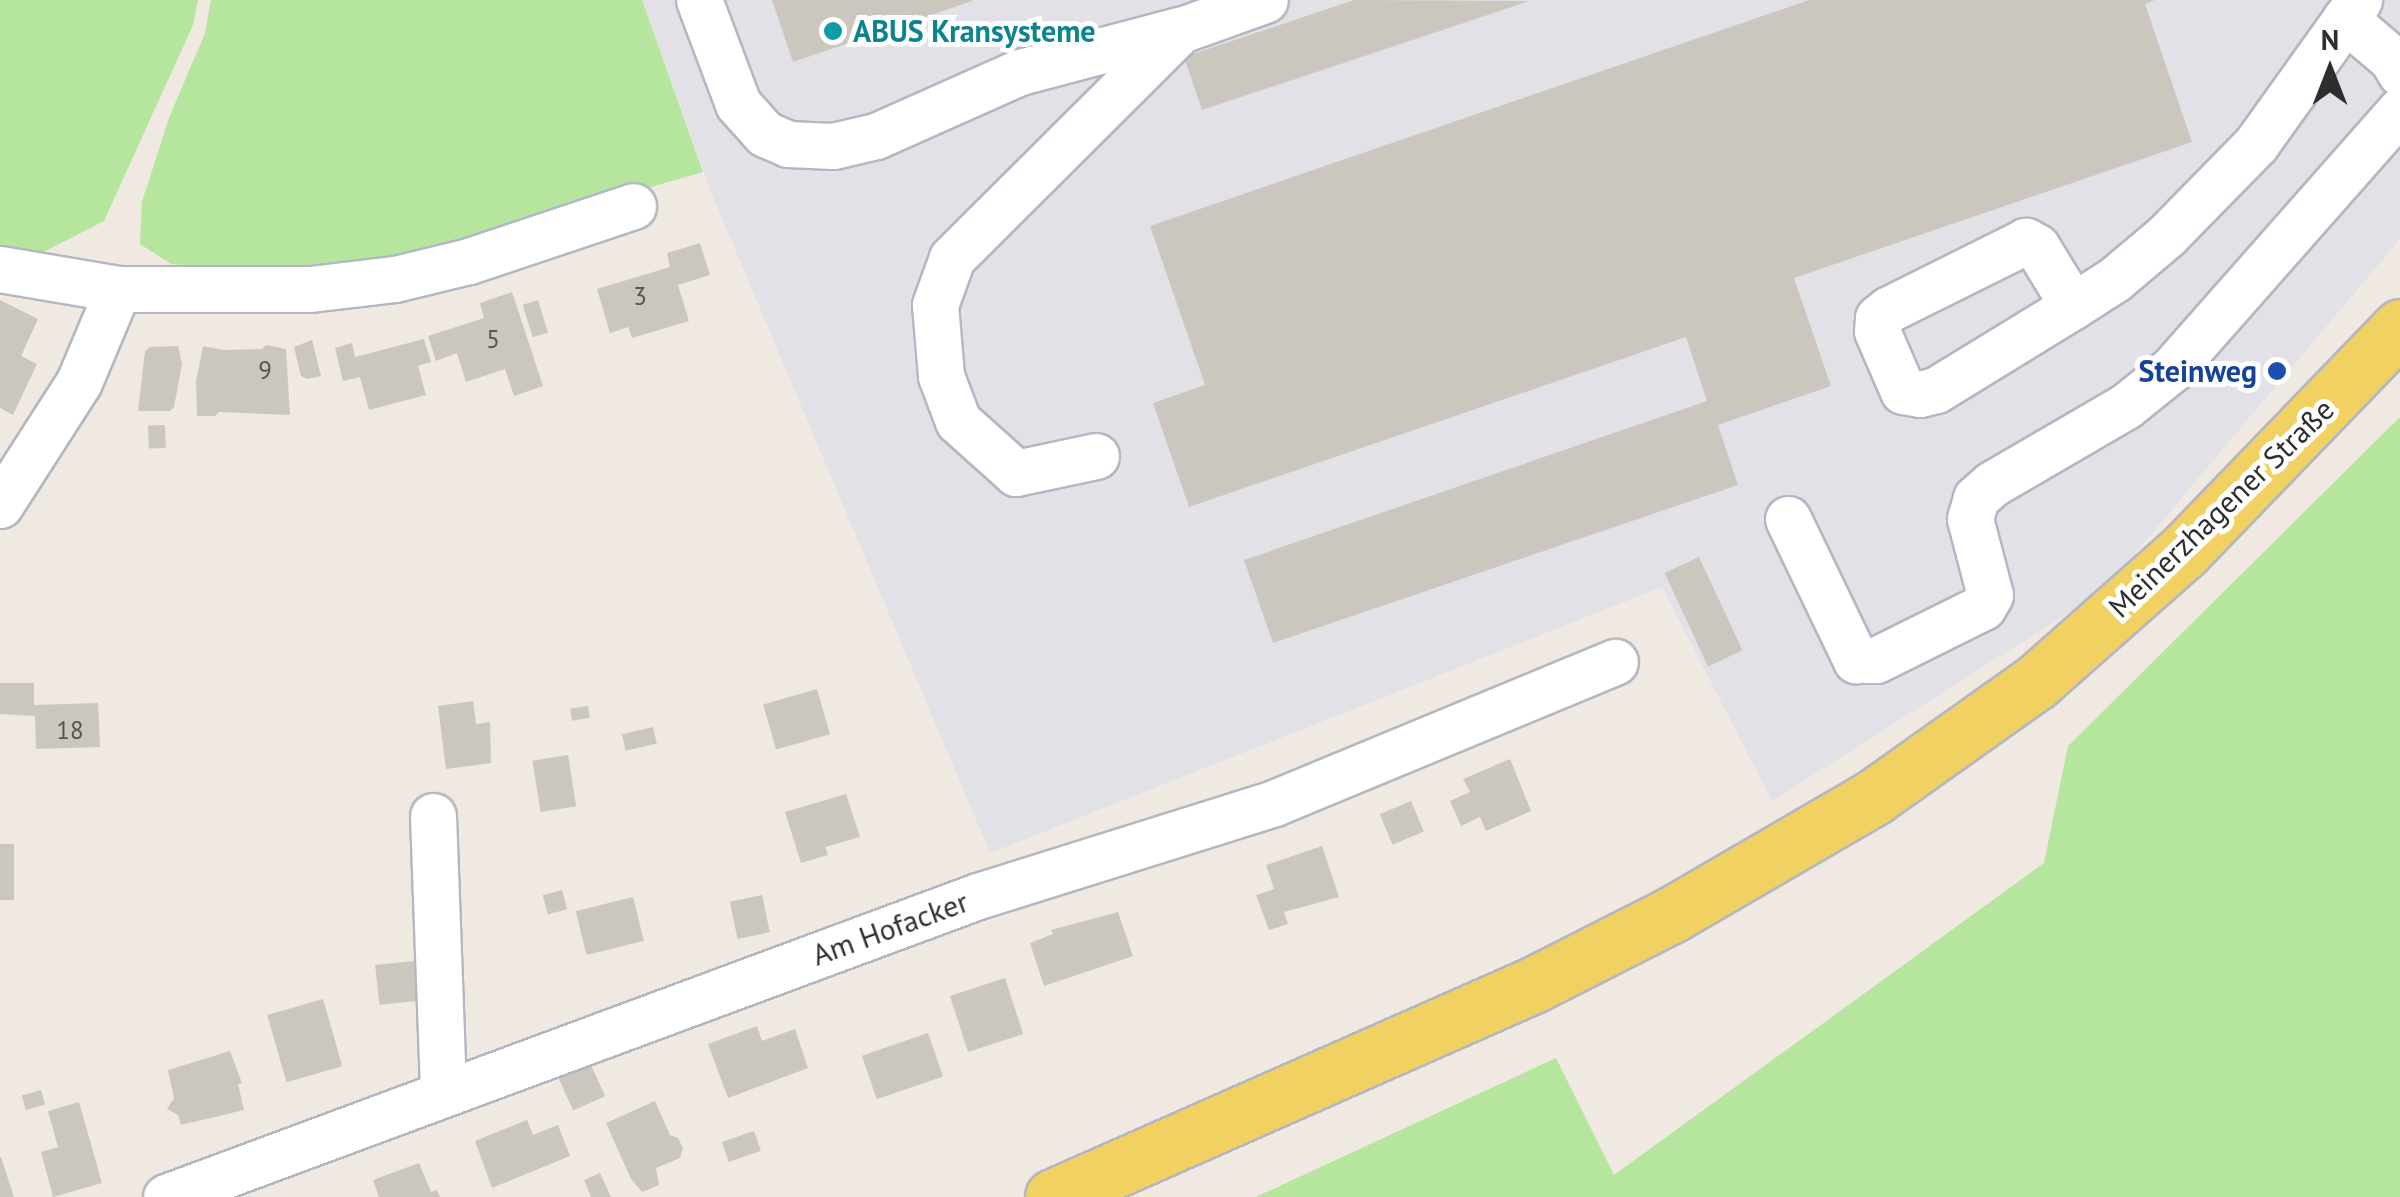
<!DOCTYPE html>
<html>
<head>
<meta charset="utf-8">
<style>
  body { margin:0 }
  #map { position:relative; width:2400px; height:1197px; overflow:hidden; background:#efe9e1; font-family:"PT Sans",sans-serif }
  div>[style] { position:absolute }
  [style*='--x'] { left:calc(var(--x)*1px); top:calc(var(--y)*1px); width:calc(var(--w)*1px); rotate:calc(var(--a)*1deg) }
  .industrial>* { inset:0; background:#e3e1e8 }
  .green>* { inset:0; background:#b6e59e }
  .building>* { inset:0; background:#cbc7bf; transform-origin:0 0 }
  .roads { filter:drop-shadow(2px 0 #b4b7c1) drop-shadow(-2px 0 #b4b7c1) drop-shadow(0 2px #b4b7c1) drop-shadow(0 -2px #b4b7c1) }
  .minor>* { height:45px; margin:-22.5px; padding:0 22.5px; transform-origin:22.5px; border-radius:22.5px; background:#fff }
  .major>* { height:55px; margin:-27.5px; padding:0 27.5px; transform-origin:27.5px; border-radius:27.5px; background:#f2d163 }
  .dots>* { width:28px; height:28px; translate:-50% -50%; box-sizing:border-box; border:5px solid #fff; border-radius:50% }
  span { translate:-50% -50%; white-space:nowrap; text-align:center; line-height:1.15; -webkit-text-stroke:10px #fff; paint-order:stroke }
  .number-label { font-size:25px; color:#555452 }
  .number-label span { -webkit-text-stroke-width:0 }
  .culture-label { font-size:30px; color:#0d838f; font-weight:700 }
  .left { translate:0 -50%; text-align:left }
  .transit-label { font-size:30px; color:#164399; font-weight:700 }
  .right { translate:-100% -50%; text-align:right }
  .street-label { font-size:30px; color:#2e2e2e }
  .north { position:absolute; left:2280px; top:20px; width:100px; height:100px; -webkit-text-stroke:8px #fff; paint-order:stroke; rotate:0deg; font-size:28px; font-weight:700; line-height:40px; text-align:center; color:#2e2e2e }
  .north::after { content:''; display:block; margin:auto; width:35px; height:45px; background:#2e2e2e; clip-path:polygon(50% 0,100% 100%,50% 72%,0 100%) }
</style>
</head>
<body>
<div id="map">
  <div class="industrial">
    <i style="clip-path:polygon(642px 0,2400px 0,2400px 239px,2104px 590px,1772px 801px,1662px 587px,990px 853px,715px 202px)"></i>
  </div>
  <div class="green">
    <i style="clip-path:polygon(0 0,198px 0,193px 25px,104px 221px,34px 257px,0 252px)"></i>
    <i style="clip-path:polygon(211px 0,642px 0,703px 172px,411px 256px,306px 276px,171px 264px,140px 244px,142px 202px,169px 118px,205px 33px)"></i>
    <i style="clip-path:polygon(2400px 417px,2400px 1197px,1256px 1197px,1556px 1058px,1614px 1175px,2044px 863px,2068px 746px)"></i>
  </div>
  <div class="building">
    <i style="clip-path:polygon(772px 0,972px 0,972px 1px,793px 62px)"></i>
    <i style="clip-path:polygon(1354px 0,1530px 1px,1202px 110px,1184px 57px)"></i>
    <i style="clip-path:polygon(1809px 0,2155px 0,2145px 4px,2192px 142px,1794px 278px,1831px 386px,1718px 425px,1738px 485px,1273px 643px,1244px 560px,1707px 401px,1686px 337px,1189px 507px,1153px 403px,1205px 385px,1150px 226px)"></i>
    <i style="clip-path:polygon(700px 243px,710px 275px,678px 285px,689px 321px,632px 338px,628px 327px,610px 333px,597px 289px,670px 267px,667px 253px)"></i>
    <i style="clip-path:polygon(512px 292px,543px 386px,514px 396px,505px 369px,466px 382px,457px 353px,436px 361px,428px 336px,484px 318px,480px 303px)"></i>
    <i style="clip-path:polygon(0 300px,38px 319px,21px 356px,37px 364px,13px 415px,0 408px)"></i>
    <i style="left:538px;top:300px;width:34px;height:16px;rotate:73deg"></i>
    <i style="clip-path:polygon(424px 339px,431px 362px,418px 366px,426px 395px,369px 410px,360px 377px,343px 381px,335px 348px,352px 343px,355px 357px)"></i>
    <i style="clip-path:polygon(312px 340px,321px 376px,307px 379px,301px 376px,294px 347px)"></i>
    <i style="clip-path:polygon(266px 345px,286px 349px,290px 415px,219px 412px,215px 416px,197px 416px,196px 381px,203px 346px,223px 350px,262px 349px)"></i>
    <i style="clip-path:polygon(178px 346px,182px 364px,174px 407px,170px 411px,138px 411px,145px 351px,150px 347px)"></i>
    <i style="left:165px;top:425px;width:23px;height:17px;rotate:88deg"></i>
    <i style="left:1699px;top:557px;width:103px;height:38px;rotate:65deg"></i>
    <i style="clip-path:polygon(0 683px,34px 683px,34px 705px,98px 703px,100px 747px,36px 749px,35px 716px,0 714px)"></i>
    <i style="left:817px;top:689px;width:47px;height:56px;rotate:74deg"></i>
    <i style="clip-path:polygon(473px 701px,476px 724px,490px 722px,491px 763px,446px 769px,438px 706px)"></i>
    <i style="left:588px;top:706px;width:12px;height:18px;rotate:81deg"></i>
    <i style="left:653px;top:727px;width:17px;height:32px;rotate:77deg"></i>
    <i style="left:568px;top:755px;width:52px;height:36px;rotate:81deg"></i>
    <i style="clip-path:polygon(1510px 759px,1531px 811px,1486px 831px,1480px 817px,1461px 826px,1450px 801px,1470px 792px,1463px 779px)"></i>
    <i style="clip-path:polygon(846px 794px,860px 837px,825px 847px,828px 855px,801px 863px,785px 812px)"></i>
    <i style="left:1411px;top:801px;width:33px;height:34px;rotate:67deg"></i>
    <i style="left:0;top:844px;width:14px;height:56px"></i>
    <i style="clip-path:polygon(1322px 846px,1339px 897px,1284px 912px,1288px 924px,1269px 930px,1256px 895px,1274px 889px,1266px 865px)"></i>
    <i style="left:562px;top:890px;width:20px;height:20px;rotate:75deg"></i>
    <i style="left:762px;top:895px;width:38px;height:33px;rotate:78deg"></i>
    <i style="left:633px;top:897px;width:45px;height:59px;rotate:76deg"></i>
    <i style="clip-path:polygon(1118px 912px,1133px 956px,1044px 986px,1030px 943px,1053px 934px,1051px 930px)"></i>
    <i style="left:414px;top:961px;width:40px;height:39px;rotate:84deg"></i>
    <i style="left:1005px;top:978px;width:59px;height:58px;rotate:72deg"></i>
    <i style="left:323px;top:999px;width:70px;height:58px;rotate:74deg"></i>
    <i style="clip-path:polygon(757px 1026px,762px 1041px,795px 1029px,808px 1068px,728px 1098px,708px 1044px)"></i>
    <i style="left:928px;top:1033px;width:46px;height:70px;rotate:71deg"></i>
    <i style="clip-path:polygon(230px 1051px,242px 1083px,238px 1084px,244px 1110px,181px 1125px,178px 1115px,167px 1109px,174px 1098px,168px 1070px)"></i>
    <i style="left:588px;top:1058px;width:42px;height:35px;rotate:66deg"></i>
    <i style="left:41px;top:1090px;width:15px;height:20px;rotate:74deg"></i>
    <i style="clip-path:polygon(655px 1101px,670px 1135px,678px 1138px,683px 1148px,680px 1158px,656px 1168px,659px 1185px,642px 1192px,631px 1179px,606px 1123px)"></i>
    <i style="clip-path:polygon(79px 1102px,102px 1183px,53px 1197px,41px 1152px,58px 1147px,48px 1111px)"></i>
    <i style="clip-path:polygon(527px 1120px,533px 1135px,558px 1125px,570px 1156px,492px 1188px,475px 1141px)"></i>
    <i style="left:754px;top:1131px;width:21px;height:34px;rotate:71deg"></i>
    <i style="clip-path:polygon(0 1157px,1px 1157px,14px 1197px,0 1197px)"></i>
    <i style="clip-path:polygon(419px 1163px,431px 1192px,437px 1190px,440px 1197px,379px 1197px,373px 1180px)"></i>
    <i style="clip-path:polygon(600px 1173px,611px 1197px,591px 1197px,584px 1180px)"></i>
  </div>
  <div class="roads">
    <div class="minor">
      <i style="--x:699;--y:0;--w:111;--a:69.4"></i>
      <i style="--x:738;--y:104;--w:40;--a:48"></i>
      <i style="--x:765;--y:134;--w:25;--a:23"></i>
      <i style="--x:788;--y:144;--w:45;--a:2.5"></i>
      <i style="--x:833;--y:146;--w:44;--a:-13.1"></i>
      <i style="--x:876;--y:136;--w:158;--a:-24"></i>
      <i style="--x:1020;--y:72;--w:164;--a:-14.8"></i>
      <i style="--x:2345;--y:19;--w:62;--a:40.4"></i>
      <i style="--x:2392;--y:59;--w:16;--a:60"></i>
      <i style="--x:0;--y:269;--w:120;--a:9.6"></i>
      <i style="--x:118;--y:289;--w:192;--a:0"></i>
      <i style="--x:310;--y:289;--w:86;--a:-6.7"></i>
      <i style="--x:395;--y:279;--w:76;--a:-13.7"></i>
      <i style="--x:469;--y:261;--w:173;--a:-18.5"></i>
      <i style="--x:2073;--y:306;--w:69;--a:-121.4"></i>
      <i style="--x:2037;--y:247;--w:13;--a:-151"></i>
      <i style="--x:2026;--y:241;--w:153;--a:153.6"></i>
      <i style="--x:1889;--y:309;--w:14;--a:141"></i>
      <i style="--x:1878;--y:318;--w:13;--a:94"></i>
      <i style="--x:1877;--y:331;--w:65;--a:66.6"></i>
      <i style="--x:1903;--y:391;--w:17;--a:10"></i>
      <i style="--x:1920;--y:394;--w:16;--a:-14"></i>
      <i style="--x:1936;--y:390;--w:161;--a:-31.5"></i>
      <i style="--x:2073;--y:306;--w:50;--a:-32.7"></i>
      <i style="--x:2115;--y:279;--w:68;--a:-40.2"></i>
      <i style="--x:2167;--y:235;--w:127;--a:-45.6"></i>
      <i style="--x:2256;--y:144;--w:177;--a:-54.4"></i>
      <i style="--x:1096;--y:456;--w:82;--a:168"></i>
      <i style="--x:1016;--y:473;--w:78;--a:-138.1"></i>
      <i style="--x:958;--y:421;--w:48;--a:-110.7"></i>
      <i style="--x:941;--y:376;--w:71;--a:-94.8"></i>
      <i style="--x:935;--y:305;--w:50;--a:-70.1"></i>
      <i style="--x:952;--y:258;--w:323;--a:-44.9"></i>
      <i style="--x:1181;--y:30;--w:89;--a:-19.7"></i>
      <i style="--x:0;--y:505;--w:146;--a:-57.3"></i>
      <i style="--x:79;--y:382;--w:101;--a:-67.2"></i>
      <i style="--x:1788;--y:519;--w:157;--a:64.3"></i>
      <i style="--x:1856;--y:660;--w:20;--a:0"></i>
      <i style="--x:1876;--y:660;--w:119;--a:-26.4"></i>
      <i style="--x:1983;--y:607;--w:14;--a:-60"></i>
      <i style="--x:1990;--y:595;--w:79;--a:-104.7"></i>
      <i style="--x:1970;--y:519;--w:22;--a:-74"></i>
      <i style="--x:1976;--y:498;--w:21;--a:-41"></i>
      <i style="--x:1992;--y:484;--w:155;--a:-30.2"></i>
      <i style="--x:2126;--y:406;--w:59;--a:-38.8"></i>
      <i style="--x:2172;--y:369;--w:345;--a:-48.6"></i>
      <i style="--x:433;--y:816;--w:275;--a:87.9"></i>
      <i style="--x:166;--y:1197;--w:866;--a:-20.34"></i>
      <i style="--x:978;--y:896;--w:310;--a:-17.4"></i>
      <i style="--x:1274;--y:803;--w:369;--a:-22.5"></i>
    </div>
    <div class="major">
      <i style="--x:1053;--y:1197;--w:525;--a:-23.83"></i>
      <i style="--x:1533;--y:985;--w:157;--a:-26.9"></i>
      <i style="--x:1673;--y:914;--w:233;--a:-30.2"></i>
      <i style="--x:1874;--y:797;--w:199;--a:-35.4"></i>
      <i style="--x:2036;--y:682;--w:198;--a:-41.5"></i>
      <i style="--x:2184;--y:551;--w:311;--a:-46"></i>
    </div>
  </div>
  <div class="dots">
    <i style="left:833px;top:31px;background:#0f9aa8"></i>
    <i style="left:2277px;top:371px;background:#1a4fb4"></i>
  </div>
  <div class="number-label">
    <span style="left:640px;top:296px">3</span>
    <span style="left:493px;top:339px">5</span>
    <span style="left:265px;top:370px">9</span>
    <span style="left:70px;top:730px">18</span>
  </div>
  <div class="culture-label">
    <span class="left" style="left:853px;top:31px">ABUS Kransysteme</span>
  </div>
  <div class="transit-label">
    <span class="right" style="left:2257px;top:371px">Steinweg</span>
  </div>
  <div class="street-label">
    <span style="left:2221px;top:508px;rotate:-44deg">Meinerzhagener Straße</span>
    <span style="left:890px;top:928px;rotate:-20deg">Am Hofacker</span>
  </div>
  <div class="north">N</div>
</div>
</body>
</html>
